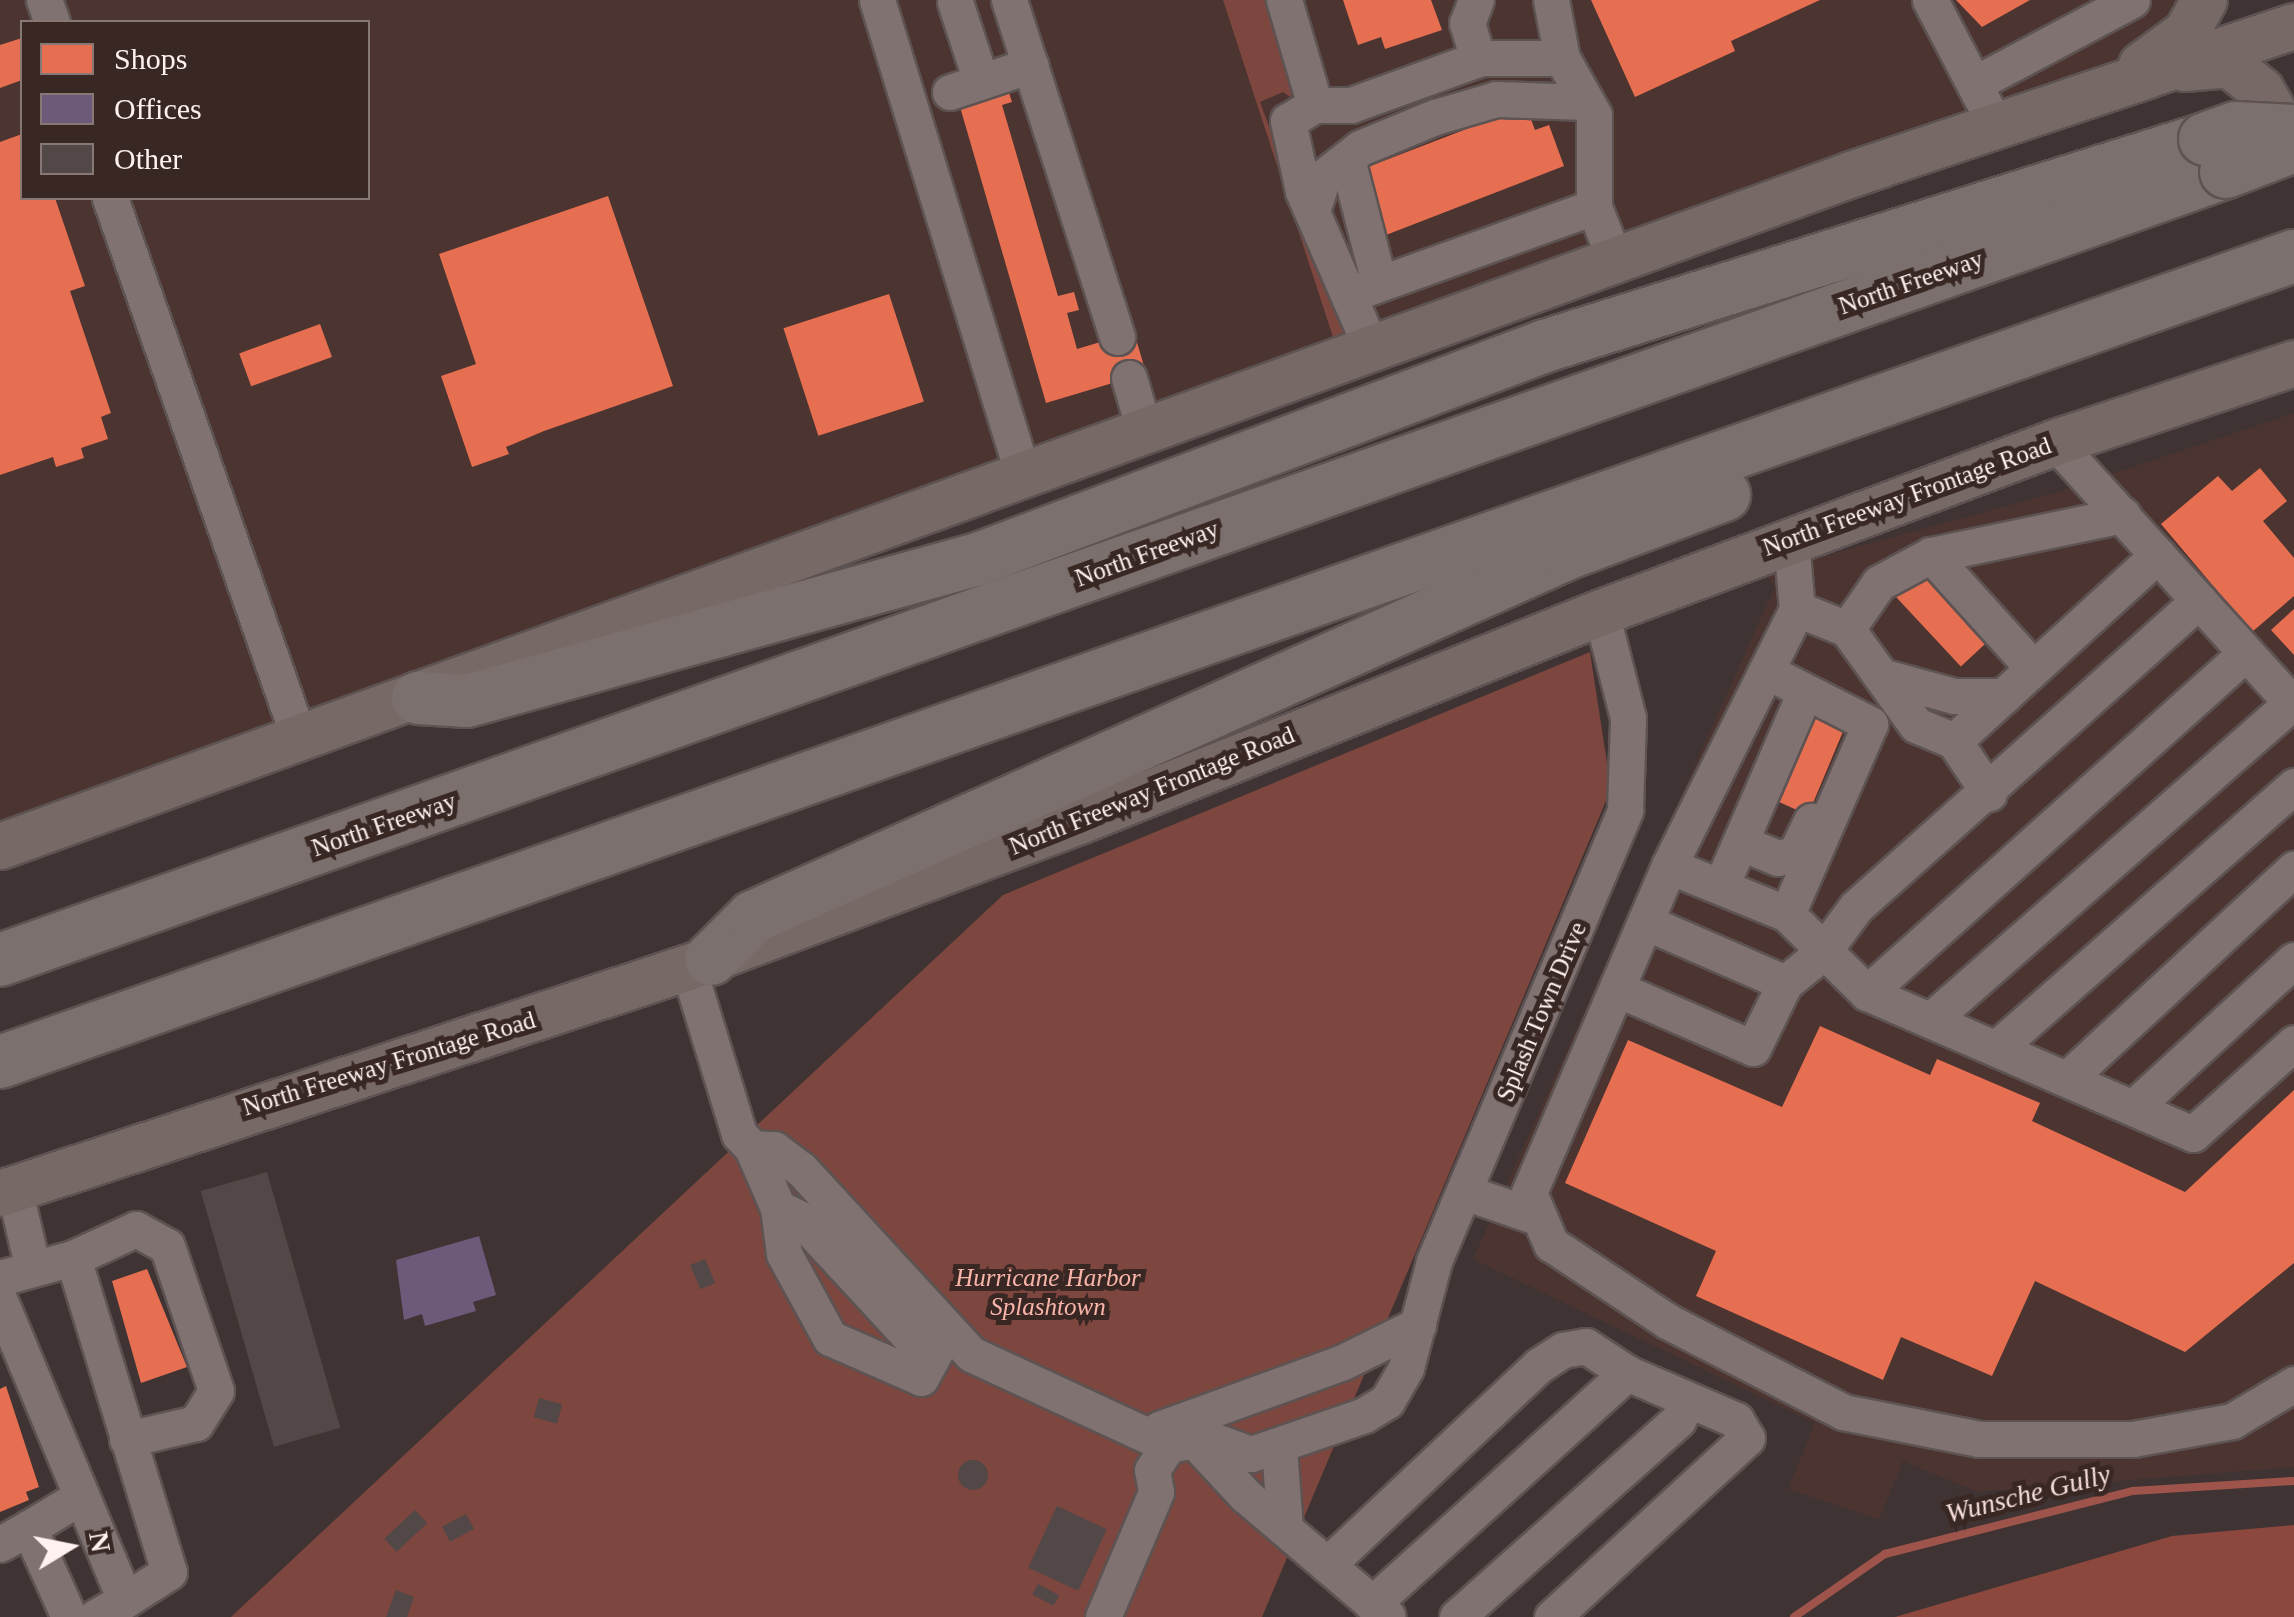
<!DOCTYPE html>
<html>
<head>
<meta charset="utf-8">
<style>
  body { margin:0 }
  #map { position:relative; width:2294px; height:1617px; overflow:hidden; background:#3f3433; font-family:Georgia,serif }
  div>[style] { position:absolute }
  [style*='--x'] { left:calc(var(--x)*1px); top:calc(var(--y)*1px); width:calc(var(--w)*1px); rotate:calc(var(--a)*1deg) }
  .built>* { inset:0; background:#4c3430 }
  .green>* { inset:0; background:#7d463e }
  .forest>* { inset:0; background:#8d483e }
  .shops>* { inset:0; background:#e76f51; transform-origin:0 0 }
  .offices>* { inset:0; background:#6d597a }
  .stream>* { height:8px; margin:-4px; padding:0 4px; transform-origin:4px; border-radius:4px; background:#9e544a }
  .building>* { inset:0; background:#514847; transform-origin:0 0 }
  .round { border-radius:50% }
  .roads { filter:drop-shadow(2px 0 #5d5352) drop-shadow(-2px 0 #5d5352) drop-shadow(0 2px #5d5352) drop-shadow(0 -2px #5d5352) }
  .minor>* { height:35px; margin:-17.5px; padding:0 17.5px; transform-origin:17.5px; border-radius:17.5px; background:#7f7270 }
  .major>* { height:45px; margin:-22.5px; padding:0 22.5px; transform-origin:22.5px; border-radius:22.5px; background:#776966 }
  .highway>* { height:52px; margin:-26px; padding:0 26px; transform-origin:26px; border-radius:26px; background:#7b706d }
  .bridges { filter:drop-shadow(2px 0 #5d5352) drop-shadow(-2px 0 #5d5352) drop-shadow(0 2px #5d5352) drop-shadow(0 -2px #5d5352) }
  .highway-bridge>* { height:52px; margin:-26px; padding:0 26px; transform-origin:26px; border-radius:26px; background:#7b706d }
  span { translate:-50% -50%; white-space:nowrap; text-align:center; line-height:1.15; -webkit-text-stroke:10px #392724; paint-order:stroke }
  .street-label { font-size:25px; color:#fef1ef }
  .park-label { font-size:25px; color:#fab5aa; font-style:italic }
  .water-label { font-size:28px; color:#f4dcd8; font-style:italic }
  .legend { position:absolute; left:20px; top:20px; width:350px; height:180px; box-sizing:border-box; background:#392724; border:2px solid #887875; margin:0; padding:12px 18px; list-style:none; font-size:30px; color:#fef1ef }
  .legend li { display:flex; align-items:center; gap:20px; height:50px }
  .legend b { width:50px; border:2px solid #887875 }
  .north { position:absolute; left:20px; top:1497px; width:100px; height:100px; -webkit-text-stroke:8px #392724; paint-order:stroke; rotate:80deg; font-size:28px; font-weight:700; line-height:40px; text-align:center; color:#fef1ef }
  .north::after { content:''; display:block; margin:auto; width:35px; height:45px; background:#fef1ef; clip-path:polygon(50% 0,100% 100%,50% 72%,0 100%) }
</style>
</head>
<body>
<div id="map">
  <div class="built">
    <i style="clip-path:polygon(evenodd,0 0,2193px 0,2158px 47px,0 824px,0 0,22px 22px,368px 22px,368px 198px,22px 198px,22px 22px)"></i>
    <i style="clip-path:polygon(2294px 413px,2294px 1467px,1978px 1492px,1903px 1461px,1879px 1519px,1788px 1489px,1815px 1423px,1473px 1259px,1775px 587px,1765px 572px,2051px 494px)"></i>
  </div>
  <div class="green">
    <i style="clip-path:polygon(1223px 0,1266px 0,1296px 88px,1290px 97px,1283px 92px,1260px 102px,1346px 333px,1344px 339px,1263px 364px,1333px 337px)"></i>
    <i style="clip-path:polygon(1590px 652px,1611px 789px,1262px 1617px,231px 1617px,1003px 895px)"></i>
  </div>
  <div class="forest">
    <i style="clip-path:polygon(2294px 1525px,2294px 1617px,1895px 1617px,2172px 1536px)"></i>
  </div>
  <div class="shops">
    <i style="clip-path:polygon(1343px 0,1431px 0,1442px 30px,1385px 49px,1381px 37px,1358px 45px)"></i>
    <i style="clip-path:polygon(1591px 0,1820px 0,1731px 41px,1735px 51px,1635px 97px)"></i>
    <i style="clip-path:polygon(1956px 0,2030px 0,1982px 27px)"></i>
    <i style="clip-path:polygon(22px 38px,22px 80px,0 88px,0 45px)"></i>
    <i style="clip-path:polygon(1007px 86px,1012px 102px,1002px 105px,1058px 296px,1074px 292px,1079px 310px,1067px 313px,1077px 349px,1134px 332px,1146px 373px,1046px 403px,958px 100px)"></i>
    <i style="clip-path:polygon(1526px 106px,1535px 130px,1549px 125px,1564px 166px,1386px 235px,1360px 170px)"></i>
    <i style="clip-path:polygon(22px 134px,22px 198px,55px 198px,85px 286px,70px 291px,111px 413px,101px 417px,108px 439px,81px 448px,84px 458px,56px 467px,53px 457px,0 475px,0 142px)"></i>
    <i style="clip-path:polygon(608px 196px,673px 386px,544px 431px,506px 447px,509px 454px,472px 467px,441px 376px,476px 364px,439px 254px)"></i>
    <i style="left:889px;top:294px;width:113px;height:111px;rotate:72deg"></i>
    <i style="left:320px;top:324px;width:35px;height:86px;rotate:70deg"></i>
    <i style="clip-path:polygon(2260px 468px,2287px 501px,2263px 521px,2294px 558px,2294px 596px,2252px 632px,2161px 524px,2218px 476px,2232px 491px)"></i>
    <i style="left:1929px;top:565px;width:96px;height:46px;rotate:47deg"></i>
    <i style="clip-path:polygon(2294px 609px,2294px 655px,2271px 630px)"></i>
    <i style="clip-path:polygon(1817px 709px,1847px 722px,1808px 815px,1779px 802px,1793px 768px,1786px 765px)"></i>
    <i style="clip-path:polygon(1820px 1026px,1930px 1075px,1937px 1059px,2040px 1103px,2032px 1121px,2185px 1192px,2294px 1090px,2294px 1263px,2185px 1352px,2035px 1281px,1992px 1376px,1901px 1337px,1883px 1380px,1696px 1296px,1716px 1251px,1565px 1183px,1628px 1040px,1782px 1107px)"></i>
    <i style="clip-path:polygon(147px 1269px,187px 1367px,141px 1383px,112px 1281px)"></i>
    <i style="clip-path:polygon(6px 1386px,39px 1487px,26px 1492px,29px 1500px,0 1512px,0 1389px)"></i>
  </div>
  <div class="offices">
    <i style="clip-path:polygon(479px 1236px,496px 1295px,473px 1302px,476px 1311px,425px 1326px,422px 1314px,404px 1320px,396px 1260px)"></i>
  </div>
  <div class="stream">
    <i style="--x:1794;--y:1617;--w:111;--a:-34.7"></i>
    <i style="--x:1885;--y:1554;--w:256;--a:-14.3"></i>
    <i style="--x:2133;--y:1491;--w:161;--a:-3.6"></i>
  </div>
  <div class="building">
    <i style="left:267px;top:1172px;width:266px;height:69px;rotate:74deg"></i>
    <i style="left:705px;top:1259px;width:26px;height:16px;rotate:67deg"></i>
    <i style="left:539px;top:1398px;width:24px;height:20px;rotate:15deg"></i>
    <i class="round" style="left:958px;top:1460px;width:30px;height:30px"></i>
    <i style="left:1057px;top:1506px;width:55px;height:68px;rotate:25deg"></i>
    <i style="left:415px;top:1510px;width:18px;height:42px;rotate:47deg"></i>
    <i style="left:466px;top:1514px;width:17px;height:27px;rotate:62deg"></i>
    <i style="left:1038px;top:1584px;width:24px;height:12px;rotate:28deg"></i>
    <i style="clip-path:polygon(396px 1590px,414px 1597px,407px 1617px,386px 1617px)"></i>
  </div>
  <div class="roads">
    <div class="minor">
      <i style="--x:44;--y:0;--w:23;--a:70"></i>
      <i style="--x:877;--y:0;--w:500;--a:72.91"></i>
      <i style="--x:1009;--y:0;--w:354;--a:72.2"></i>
      <i style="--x:1284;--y:0;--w:109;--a:73.6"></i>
      <i style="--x:1476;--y:0;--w:25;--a:111"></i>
      <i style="--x:1467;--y:23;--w:38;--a:73"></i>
      <i style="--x:1551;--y:0;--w:59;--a:79.3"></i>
      <i style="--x:1930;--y:0;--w:119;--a:62.4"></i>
      <i style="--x:955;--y:2;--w:83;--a:71.8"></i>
      <i style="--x:1974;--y:84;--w:179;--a:-28"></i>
      <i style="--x:950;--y:92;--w:85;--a:-18.4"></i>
      <i style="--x:1347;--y:159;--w:128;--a:75.5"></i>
      <i style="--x:110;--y:198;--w:572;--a:70.71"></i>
      <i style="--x:1312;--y:211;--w:36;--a:-72"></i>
      <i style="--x:1323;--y:177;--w:47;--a:-38.1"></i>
      <i style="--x:1360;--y:148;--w:81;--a:-22.5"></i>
      <i style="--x:1435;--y:117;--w:64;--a:-16.4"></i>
      <i style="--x:1496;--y:99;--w:90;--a:1.9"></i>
      <i style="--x:1348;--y:295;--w:261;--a:-19.7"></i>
      <i style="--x:1372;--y:350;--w:173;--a:-113.5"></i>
      <i style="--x:1303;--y:191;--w:72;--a:-102.1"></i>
      <i style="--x:1288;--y:121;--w:31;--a:-31"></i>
      <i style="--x:1315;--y:105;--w:36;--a:0"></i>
      <i style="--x:1351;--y:105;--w:138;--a:-19.9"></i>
      <i style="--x:1481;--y:58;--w:81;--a:0"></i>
      <i style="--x:1562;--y:58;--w:65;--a:60.7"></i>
      <i style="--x:1594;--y:115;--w:92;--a:90"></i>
      <i style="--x:1594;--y:207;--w:57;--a:68.4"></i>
      <i style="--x:1129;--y:378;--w:57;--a:73.8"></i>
      <i style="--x:2055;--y:442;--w:356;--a:47.8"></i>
      <i style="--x:1791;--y:541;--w:68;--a:85"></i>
      <i style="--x:1797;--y:609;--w:287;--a:116.5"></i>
      <i style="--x:1669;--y:866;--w:127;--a:22.1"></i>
      <i style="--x:1787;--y:914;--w:112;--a:44.6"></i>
      <i style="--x:1867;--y:993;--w:355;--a:23.4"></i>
      <i style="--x:2193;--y:1134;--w:136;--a:-42"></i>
      <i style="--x:1931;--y:555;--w:152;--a:47.9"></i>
      <i style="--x:1797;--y:609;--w:54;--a:21.8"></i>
      <i style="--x:1847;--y:629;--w:56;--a:-55.2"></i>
      <i style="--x:1879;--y:583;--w:59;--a:-28.3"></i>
      <i style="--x:1931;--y:555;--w:196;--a:-11.8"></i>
      <i style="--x:1847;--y:629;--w:118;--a:54.3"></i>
      <i style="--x:1916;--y:725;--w:41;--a:22.8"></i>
      <i style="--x:1954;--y:741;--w:63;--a:56.1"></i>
      <i style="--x:1766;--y:671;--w:117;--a:27"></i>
      <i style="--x:1870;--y:724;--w:207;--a:113.6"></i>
      <i style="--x:1885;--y:677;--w:72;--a:15.4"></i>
      <i style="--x:1954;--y:696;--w:50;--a:0"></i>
      <i style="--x:1954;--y:741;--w:276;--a:-42.4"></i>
      <i style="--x:1741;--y:843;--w:40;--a:22"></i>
      <i style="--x:1778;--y:858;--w:17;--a:-13"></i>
      <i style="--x:1795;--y:854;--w:37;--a:-64"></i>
      <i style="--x:1669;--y:866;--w:356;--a:113.2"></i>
      <i style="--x:1529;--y:1193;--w:56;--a:66.7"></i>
      <i style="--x:1551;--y:1244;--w:141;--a:33.5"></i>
      <i style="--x:1669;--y:1322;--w:196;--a:27.3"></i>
      <i style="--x:1843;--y:1412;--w:139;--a:11.2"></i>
      <i style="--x:1979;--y:1439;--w:154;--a:0"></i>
      <i style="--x:2133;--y:1439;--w:101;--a:-10.3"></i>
      <i style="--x:2232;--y:1421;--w:72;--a:-30.8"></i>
      <i style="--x:1721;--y:886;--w:211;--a:-66.6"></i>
      <i style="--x:1645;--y:922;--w:153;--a:23.5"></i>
      <i style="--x:688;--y:967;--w:175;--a:73"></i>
      <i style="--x:739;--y:1134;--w:19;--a:47"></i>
      <i style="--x:752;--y:1148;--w:22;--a:3"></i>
      <i style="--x:774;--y:1149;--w:34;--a:37"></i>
      <i style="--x:801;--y:1169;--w:251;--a:47.4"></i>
      <i style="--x:971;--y:1354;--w:217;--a:24.8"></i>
      <i style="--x:1168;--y:1445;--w:40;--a:-10"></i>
      <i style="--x:1207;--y:1438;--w:47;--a:20"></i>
      <i style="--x:1251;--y:1454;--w:120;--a:-19"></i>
      <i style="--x:1364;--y:1415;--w:27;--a:-31"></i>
      <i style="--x:1387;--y:1401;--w:38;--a:-60"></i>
      <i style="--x:1406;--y:1368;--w:111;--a:-75.3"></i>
      <i style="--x:1434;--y:1261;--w:490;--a:-67"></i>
      <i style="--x:1625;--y:810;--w:92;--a:-88.1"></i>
      <i style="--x:1628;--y:718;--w:109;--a:-104.3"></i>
      <i style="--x:1617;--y:989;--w:148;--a:23.5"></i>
      <i style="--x:1753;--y:1048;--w:72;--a:-63.8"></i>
      <i style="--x:1785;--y:983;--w:48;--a:-39"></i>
      <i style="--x:1822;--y:953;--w:57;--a:-53.5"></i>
      <i style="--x:1856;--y:907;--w:460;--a:-41.8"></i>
      <i style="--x:1867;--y:993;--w:509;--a:-41.9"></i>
      <i style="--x:1933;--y:1018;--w:478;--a:-41.3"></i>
      <i style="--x:1998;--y:1047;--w:395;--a:-41.4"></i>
      <i style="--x:2068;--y:1078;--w:308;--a:-42.8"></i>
      <i style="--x:2134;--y:1107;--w:217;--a:-42.6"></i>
      <i style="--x:752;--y:1148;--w:65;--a:66.6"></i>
      <i style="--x:14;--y:1188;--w:79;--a:76.8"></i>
      <i style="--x:1464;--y:1192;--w:80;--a:18.9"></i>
      <i style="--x:73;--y:1258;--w:69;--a:-24.7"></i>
      <i style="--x:136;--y:1229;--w:35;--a:29"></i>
      <i style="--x:167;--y:1246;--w:153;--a:71.3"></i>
      <i style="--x:216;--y:1391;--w:38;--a:122"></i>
      <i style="--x:196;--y:1423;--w:71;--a:166.9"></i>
      <i style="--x:0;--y:1278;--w:76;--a:-15.3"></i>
      <i style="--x:73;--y:1258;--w:328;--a:73"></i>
      <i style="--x:169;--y:1572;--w:52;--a:147.5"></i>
      <i style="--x:0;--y:1301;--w:324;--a:67.3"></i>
      <i style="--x:125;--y:1600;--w:34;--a:150"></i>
      <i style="--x:931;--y:1360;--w:192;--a:-132.7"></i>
      <i style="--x:801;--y:1219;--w:25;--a:-154"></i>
      <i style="--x:778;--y:1208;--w:46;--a:82.6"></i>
      <i style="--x:784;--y:1254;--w:96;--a:61.3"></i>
      <i style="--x:830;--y:1338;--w:99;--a:23.7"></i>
      <i style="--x:921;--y:1378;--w:55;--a:-61.6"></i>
      <i style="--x:1159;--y:1429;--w:196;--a:-20"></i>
      <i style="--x:1343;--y:1362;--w:84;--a:-26.3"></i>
      <i style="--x:1193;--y:1439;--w:76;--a:47.1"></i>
      <i style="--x:1245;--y:1495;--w:187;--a:40.4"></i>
      <i style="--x:1279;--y:1447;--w:81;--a:85.8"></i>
      <i style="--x:0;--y:1544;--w:33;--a:-29"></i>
      <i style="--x:1327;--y:1565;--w:290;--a:-43.3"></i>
      <i style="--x:1538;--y:1366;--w:30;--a:-33"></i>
      <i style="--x:1563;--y:1350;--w:23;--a:-10"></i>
      <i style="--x:1586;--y:1346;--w:49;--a:33.4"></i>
      <i style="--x:1627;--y:1373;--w:119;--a:23.3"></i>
      <i style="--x:1736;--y:1420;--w:21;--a:59"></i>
      <i style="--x:1747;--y:1438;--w:265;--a:137.4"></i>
      <i style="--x:1372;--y:1604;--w:344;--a:-42.2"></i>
      <i style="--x:69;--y:1617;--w:98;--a:-114.2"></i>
      <i style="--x:29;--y:1528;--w:60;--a:-31.3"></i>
      <i style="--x:1103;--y:1617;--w:136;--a:-67"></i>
      <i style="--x:1156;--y:1492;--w:22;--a:-100"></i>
      <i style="--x:1152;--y:1470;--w:30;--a:-57"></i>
      <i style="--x:1457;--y:1617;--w:296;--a:-41.7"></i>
      <i style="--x:1678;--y:1420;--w:21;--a:-62"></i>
    </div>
    <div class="major">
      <i style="--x:2141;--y:65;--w:56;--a:-36.3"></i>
      <i style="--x:2186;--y:32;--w:37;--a:-61"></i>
      <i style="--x:2184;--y:68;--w:45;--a:-5.1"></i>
      <i style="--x:2229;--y:64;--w:41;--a:39.1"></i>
      <i style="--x:2261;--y:90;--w:67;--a:60.4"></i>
      <i style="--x:0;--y:846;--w:1969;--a:-19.95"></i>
      <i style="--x:1851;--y:174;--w:467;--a:-18.5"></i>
      <i style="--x:0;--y:1193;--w:724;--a:-18.18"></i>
      <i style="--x:688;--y:967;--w:420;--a:-20.5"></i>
      <i style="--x:1081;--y:820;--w:560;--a:-21.8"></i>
      <i style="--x:1601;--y:612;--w:485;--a:-20.5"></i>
      <i style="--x:2055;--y:442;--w:252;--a:-18.3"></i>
    </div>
    <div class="highway">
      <i style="--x:418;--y:698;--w:49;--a:3.5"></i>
      <i style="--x:467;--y:701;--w:530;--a:-15.53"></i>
      <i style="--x:978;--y:559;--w:606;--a:-20.59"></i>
      <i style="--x:1545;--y:346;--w:692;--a:-17.41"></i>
      <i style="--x:711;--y:959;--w:59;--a:-45"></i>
      <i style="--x:753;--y:917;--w:890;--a:-24.06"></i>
      <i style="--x:1566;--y:554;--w:169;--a:-20.5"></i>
      <i style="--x:0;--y:960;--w:2361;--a:-19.49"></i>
      <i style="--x:0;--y:1062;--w:2431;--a:-19.36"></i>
    </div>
  </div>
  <div class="bridges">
    <div class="highway-bridge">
      <i style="--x:2205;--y:139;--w:33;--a:-20"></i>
      <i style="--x:2236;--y:128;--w:58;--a:3"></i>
      <i style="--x:2226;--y:172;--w:73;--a:-20.9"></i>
    </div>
  </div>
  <div class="street-label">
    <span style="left:1911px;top:283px;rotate:-19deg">North Freeway</span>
    <span style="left:1907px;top:497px;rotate:-20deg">North Freeway Frontage Road</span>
    <span style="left:1147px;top:554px;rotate:-20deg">North Freeway</span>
    <span style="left:1152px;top:791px;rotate:-22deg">North Freeway Frontage Road</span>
    <span style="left:384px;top:825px;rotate:-19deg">North Freeway</span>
    <span style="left:1542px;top:1012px;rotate:-67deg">Splash Town Drive</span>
    <span style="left:389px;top:1064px;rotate:-17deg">North Freeway Frontage Road</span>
  </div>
  <div class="park-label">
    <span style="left:1048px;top:1293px">Hurricane Harbor<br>Splashtown</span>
  </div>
  <div class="water-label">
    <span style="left:2028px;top:1494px;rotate:-14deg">Wunsche Gully</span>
  </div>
  <ul class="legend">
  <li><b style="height:28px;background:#e76f51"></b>Shops</li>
  <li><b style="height:28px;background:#6d597a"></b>Offices</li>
  <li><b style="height:28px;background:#514847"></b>Other</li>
  </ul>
  <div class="north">N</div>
</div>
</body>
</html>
